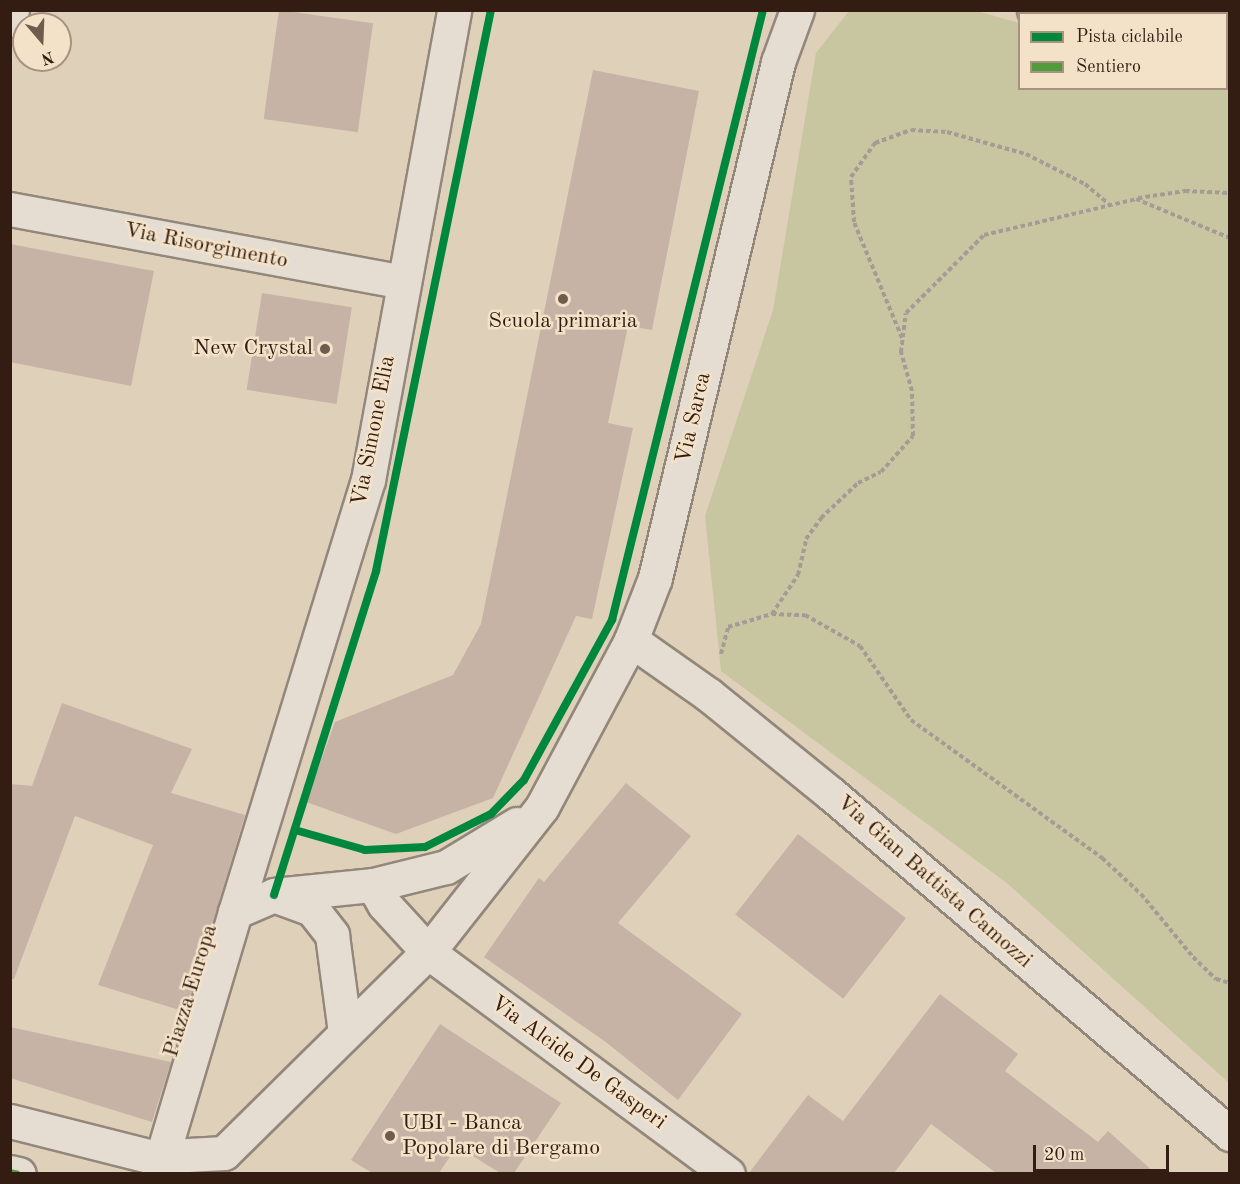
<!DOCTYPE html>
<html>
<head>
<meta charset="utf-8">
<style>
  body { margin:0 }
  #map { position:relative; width:1240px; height:1184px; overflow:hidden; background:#dfd0ba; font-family:"Old Standard TT",serif }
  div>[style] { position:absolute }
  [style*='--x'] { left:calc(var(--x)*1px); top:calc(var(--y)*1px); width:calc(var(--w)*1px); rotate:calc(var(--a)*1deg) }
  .green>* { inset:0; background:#c8c6a0 }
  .building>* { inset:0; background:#c6b3a5; transform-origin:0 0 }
  .path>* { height:4px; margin-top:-2px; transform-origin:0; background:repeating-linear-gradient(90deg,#a49c94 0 4.5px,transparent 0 7.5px) }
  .roads { filter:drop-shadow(2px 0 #93877a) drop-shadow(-2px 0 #93877a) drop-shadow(0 2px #93877a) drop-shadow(0 -2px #93877a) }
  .minor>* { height:33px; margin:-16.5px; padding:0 16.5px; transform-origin:16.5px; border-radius:16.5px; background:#e5ddd2 }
  .quiet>* { height:6px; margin-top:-3px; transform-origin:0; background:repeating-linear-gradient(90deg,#519a3d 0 12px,transparent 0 18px) }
  .cycleway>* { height:8px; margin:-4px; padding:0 4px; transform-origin:4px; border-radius:4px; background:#00873e }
  .dots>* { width:16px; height:16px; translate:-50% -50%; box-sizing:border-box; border:3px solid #f4e2c8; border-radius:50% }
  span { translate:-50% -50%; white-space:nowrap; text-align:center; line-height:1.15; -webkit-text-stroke:5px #f4e2c8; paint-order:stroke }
  .street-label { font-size:22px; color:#331d13 }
  .poi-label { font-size:22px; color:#331d13 }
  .right { translate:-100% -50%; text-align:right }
  .left { translate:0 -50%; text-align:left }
  .frame { position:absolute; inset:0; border:12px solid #331d13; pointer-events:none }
  .legend { position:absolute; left:1018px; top:12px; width:210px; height:78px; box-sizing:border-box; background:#f4e2c8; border:2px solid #a79380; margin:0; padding:8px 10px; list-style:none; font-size:18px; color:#331d13 }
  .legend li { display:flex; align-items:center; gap:12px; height:30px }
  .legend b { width:30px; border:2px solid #a79380 }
  .north { position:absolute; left:12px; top:12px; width:60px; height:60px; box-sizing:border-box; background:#f4e2c8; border:2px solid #a79380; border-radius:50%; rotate:161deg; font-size:16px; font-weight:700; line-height:24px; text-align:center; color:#331d13 }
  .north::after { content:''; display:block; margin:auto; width:21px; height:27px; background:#6f5c4d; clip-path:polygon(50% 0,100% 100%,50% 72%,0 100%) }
  .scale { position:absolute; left:1033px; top:1145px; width:136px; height:27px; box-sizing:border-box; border:3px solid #331d13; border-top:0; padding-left:8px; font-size:18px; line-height:21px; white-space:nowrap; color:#331d13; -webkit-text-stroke:4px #f4e2c8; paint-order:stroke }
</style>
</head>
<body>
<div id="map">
  <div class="green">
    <i style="clip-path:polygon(849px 11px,977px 11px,1019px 23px,1020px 88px,1226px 88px,1229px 81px,1229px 1083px,1008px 884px,721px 671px,705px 516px,773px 310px,816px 53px)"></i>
  </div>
  <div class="building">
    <i style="left:279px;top:10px;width:95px;height:110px;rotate:8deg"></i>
    <i style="clip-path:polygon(593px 70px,699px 91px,652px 330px,628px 326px,608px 423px,633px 428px,592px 619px,576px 616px,493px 798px,396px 834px,306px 802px,335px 722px,453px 675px,481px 624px)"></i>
    <i style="clip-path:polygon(10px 244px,154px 271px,131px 386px,10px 362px)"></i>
    <i style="left:262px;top:293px;width:91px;height:98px;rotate:9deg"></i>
    <i style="clip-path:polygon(62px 703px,192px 749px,171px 793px,245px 815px,186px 1012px,98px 985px,153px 845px,75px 816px,14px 979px,10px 979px,10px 784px,32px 786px)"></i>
    <i style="clip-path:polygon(626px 783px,691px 836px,618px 923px,742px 1014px,678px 1100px,607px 1043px,484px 957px,539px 878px,544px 882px)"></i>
    <i style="left:798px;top:834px;width:137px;height:102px;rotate:38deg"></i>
    <i style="clip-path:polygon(940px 994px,1018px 1054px,1005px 1071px,1098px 1142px,1108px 1131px,1155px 1173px,996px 1173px,931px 1124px,894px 1173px,749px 1173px,808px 1095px,843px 1121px)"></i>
    <i style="clip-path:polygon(440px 1024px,561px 1103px,514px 1173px,500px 1173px,457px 1146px,439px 1173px,372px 1173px,351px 1160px)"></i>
    <i style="clip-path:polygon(10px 1027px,171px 1062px,152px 1122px,10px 1078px)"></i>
  </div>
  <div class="path">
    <i style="--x:1138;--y:198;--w:48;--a:-8.5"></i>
    <i style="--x:1185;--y:191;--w:45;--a:2.5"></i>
    <i style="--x:902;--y:338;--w:126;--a:-112.5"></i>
    <i style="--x:854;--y:222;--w:45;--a:-93.8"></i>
    <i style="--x:851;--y:177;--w:42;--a:-54.8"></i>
    <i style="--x:875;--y:143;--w:38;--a:-20"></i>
    <i style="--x:911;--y:130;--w:36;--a:3"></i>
    <i style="--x:947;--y:132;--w:82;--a:15.6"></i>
    <i style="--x:1026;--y:154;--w:66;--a:27"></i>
    <i style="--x:1085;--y:184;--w:31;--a:40"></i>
    <i style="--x:772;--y:614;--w:47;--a:-56.3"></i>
    <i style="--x:798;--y:575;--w:37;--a:-77"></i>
    <i style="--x:806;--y:539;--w:26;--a:-54"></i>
    <i style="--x:821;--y:518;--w:51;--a:-43.4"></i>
    <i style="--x:858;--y:483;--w:25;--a:-26"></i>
    <i style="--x:881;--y:472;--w:48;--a:-48.4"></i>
    <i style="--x:913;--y:436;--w:45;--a:-91.3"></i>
    <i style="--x:912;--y:391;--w:41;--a:-105.8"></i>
    <i style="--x:901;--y:352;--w:39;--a:-83"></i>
    <i style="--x:906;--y:313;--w:110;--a:-45"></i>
    <i style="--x:984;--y:235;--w:156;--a:-13.3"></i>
    <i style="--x:1136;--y:199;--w:102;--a:22.5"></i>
    <i style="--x:721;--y:654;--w:28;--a:-75"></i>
    <i style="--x:728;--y:627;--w:46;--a:-16.5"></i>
    <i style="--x:772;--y:614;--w:33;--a:2"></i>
    <i style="--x:805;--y:615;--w:63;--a:29.4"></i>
    <i style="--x:860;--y:646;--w:90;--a:55.4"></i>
    <i style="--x:911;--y:720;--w:236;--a:35.8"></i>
    <i style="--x:1102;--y:858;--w:53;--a:42.7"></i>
    <i style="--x:1141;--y:894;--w:82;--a:50.5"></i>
    <i style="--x:1193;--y:957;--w:32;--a:44"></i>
    <i style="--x:1216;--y:979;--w:15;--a:16"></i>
  </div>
  <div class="roads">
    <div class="minor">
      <i style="--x:1034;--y:10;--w:16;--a:15"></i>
      <i style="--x:10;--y:20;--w:10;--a:-79"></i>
      <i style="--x:1226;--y:50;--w:4;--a:14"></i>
      <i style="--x:10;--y:209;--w:399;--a:10.5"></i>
      <i style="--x:631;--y:640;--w:95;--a:35.2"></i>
      <i style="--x:709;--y:695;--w:156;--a:39"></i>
      <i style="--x:830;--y:793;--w:526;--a:40.45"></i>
      <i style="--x:373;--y:885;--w:22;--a:60"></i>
      <i style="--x:384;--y:904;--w:65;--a:47.5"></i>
      <i style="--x:428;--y:952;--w:373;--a:36.5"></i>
      <i style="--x:276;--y:896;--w:38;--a:20"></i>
      <i style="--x:312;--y:909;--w:33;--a:52"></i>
      <i style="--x:332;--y:935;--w:98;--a:82.4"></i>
      <i style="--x:235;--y:912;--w:452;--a:-72.9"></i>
      <i style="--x:368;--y:480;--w:478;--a:-79.6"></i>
      <i style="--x:10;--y:1121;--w:146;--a:14.2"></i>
      <i style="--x:152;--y:1157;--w:72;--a:-3.2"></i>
      <i style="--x:224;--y:1153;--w:286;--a:-44.6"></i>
      <i style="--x:428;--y:952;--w:184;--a:-51.8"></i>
      <i style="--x:542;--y:807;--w:189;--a:-61.9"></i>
      <i style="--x:631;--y:640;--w:66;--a:-68.8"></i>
      <i style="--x:655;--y:578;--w:530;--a:-76.59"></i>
      <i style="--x:778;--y:62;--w:55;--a:-69.9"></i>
      <i style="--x:162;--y:1157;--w:256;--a:-73.4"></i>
      <i style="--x:235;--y:912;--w:43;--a:-23.6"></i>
      <i style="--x:274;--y:895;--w:100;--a:-5.8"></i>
      <i style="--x:373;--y:885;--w:75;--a:-13.9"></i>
      <i style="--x:446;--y:867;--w:83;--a:-31.2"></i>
      <i style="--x:10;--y:1172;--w:9;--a:13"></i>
    </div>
  </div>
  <div class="quiet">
    <i style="--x:10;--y:1172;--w:9;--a:13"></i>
  </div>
  <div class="cycleway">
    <i style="--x:295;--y:830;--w:73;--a:15.9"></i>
    <i style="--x:365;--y:850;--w:60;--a:-2.9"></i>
    <i style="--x:425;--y:847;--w:74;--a:-26.6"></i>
    <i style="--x:491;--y:814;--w:47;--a:-45.9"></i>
    <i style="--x:524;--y:780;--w:183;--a:-61.2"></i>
    <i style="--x:612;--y:620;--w:628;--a:-76.1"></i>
    <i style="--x:274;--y:895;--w:340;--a:-72.5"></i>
    <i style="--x:376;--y:571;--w:573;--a:-78.42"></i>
  </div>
  <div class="dots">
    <i style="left:563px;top:299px;background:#6f5c4d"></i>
    <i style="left:325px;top:349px;background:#6f5c4d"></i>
    <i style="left:390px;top:1136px;background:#6f5c4d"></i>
  </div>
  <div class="street-label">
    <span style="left:206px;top:246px;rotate:11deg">Via Risorgimento</span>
    <span style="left:694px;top:418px;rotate:-77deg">Via Sarca</span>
    <span style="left:374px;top:431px;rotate:-79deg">Via Simone Elia</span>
    <span style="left:934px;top:882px;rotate:41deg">Via Gian Battista Camozzi</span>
    <span style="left:191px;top:991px;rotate:-73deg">Piazza Europa</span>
    <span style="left:578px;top:1063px;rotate:36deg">Via Alcide De Gasperi</span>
  </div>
  <div class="poi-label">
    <span style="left:563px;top:322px">Scuola primaria</span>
    <span class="right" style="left:313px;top:349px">New Crystal</span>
    <span class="left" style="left:402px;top:1136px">UBI - Banca<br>Popolare di Bergamo</span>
  </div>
  <div class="frame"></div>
  <ul class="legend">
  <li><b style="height:8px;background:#00873e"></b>Pista ciclabile</li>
  <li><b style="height:8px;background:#519a3d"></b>Sentiero</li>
  </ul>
  <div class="north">N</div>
  <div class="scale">20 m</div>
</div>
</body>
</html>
